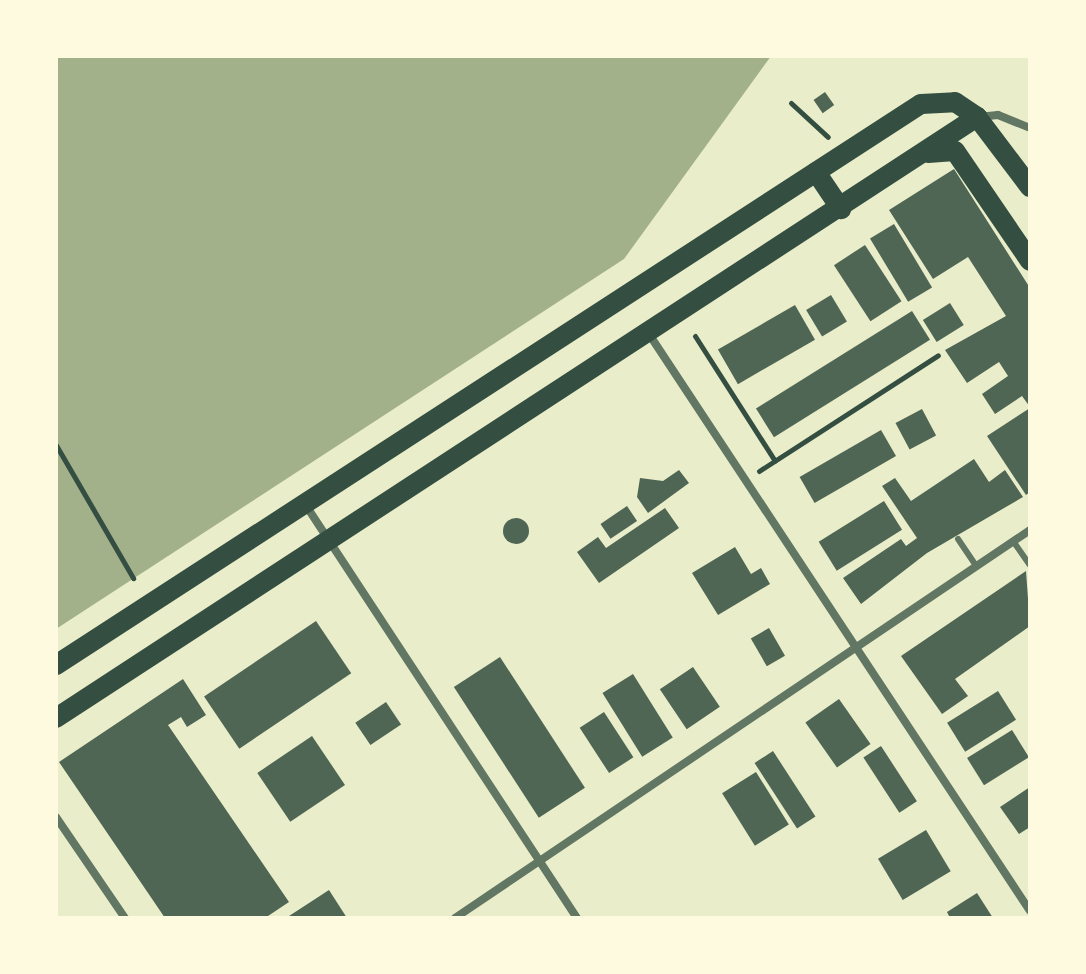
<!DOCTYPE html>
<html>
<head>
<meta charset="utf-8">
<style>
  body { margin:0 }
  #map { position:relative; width:1086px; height:974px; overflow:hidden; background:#e9edc9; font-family:"Titillium Web",sans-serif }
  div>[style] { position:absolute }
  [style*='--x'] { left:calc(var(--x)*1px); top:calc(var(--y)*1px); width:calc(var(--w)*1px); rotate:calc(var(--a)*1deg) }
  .water>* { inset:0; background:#a3b18a }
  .building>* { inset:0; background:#4f6655; transform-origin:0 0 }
  .round { border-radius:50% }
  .path>* { height:5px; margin:-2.5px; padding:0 2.5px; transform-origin:2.5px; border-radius:2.5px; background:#344e41 }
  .service>* { height:6px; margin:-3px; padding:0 3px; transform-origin:3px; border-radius:3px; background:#617663 }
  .minor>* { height:8px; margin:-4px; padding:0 4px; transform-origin:4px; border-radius:4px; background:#617663 }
  .primary>* { height:20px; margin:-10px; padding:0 10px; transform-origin:10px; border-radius:10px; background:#344e41 }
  span { translate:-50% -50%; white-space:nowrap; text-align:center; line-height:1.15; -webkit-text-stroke:7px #fefae0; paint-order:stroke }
  .frame { position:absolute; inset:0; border:58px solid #fefae0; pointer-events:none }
</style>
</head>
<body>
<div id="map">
  <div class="water">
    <i style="clip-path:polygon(56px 56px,771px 56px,624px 259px,56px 629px)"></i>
  </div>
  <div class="building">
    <i style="left:825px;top:92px;width:16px;height:14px;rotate:55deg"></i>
    <i style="clip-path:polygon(954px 169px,1030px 288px,1030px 407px,1022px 396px,995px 414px,982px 394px,1008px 376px,999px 362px,967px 383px,945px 350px,1006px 316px,968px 257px,933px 279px,889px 210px)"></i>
    <i style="left:894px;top:224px;width:74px;height:28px;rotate:59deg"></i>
    <i style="left:865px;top:245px;width:67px;height:37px;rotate:57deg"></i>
    <i style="left:831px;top:295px;width:31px;height:29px;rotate:59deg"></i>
    <i style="left:950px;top:303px;width:26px;height:32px;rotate:58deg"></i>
    <i style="left:795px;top:305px;width:40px;height:89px;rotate:60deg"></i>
    <i style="left:912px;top:311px;width:34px;height:184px;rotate:58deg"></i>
    <i style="clip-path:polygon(1030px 408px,1030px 492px,1026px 495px,987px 436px)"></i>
    <i style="left:922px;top:409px;width:30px;height:30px;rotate:62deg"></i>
    <i style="left:881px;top:430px;width:30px;height:94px;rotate:60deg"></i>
    <i style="clip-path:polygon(974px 459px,989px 482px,1005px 470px,1023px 497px,927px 553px,861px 604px,843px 578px,901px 539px,906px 546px,917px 538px,882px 486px,895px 478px,911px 501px)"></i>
    <i style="clip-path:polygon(679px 470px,689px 483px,648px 513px,637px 497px,640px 478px,663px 481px)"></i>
    <i style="left:884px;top:501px;width:34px;height:77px;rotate:58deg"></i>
    <i style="left:627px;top:506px;width:18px;height:32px;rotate:56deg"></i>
    <i style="clip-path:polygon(665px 508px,679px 528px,599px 583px,577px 552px,598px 537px,606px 548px)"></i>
    <i class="round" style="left:503px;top:518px;width:26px;height:26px"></i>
    <i style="clip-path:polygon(735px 547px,751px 574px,761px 568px,770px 584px,718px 615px,692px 573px)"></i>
    <i style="clip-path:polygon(1026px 571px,1030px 626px,955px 679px,968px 696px,942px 714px,901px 656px)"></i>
    <i style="left:316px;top:621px;width:63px;height:135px;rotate:56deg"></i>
    <i style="left:769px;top:628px;width:32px;height:21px;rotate:60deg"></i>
    <i style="left:500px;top:657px;width:156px;height:55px;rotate:57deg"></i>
    <i style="left:693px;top:667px;width:48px;height:40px;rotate:56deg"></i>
    <i style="left:633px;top:674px;width:75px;height:36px;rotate:58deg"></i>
    <i style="clip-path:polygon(183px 679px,206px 715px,187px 727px,181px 717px,168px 725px,289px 902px,265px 918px,165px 918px,59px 762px)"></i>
    <i style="left:998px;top:691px;width:34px;height:60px;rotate:58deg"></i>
    <i style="left:839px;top:699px;width:55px;height:41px;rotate:55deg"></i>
    <i style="left:386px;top:702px;width:27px;height:37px;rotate:56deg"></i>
    <i style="left:604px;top:712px;width:54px;height:29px;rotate:57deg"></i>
    <i style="left:1012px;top:730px;width:32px;height:53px;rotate:58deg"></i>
    <i style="left:312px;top:736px;width:59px;height:66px;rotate:56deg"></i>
    <i style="left:881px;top:746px;width:66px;height:21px;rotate:57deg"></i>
    <i style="left:773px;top:751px;width:78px;height:22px;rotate:57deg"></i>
    <i style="left:756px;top:772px;width:62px;height:40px;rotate:58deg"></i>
    <i style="clip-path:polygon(1030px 787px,1030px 827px,1019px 834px,1000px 807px)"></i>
    <i style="left:926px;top:830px;width:48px;height:56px;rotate:59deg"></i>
    <i style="clip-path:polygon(329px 890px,347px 918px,286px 918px)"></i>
    <i style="clip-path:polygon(977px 893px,993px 918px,950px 918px,947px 912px)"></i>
  </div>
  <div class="path">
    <i style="--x:791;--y:103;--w:50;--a:42.6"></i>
    <i style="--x:695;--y:336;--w:148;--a:57.4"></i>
    <i style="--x:56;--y:445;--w:154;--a:59.9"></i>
    <i style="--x:759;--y:471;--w:213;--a:-32.9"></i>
  </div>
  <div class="service">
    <i style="--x:958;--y:539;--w:32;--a:56"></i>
    <i style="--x:1013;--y:541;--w:29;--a:55"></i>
  </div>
  <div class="minor">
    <i style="--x:978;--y:117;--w:20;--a:-6"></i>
    <i style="--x:998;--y:115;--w:35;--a:22"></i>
    <i style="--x:649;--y:334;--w:691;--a:56.56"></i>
    <i style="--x:305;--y:504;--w:495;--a:56.7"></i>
    <i style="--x:56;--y:817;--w:122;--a:55.7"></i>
    <i style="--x:455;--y:918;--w:694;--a:-34.01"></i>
  </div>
  <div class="primary">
    <i style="--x:928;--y:153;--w:27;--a:-4"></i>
    <i style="--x:955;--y:151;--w:133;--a:55.7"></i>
    <i style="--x:816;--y:172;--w:45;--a:56"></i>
    <i style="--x:56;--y:665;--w:1031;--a:-32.97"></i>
    <i style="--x:921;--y:104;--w:34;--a:-3"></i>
    <i style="--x:955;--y:102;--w:27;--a:34"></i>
    <i style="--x:977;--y:117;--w:88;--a:52.9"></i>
    <i style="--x:56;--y:718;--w:1100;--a:-33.13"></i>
  </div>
  <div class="frame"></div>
</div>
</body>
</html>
